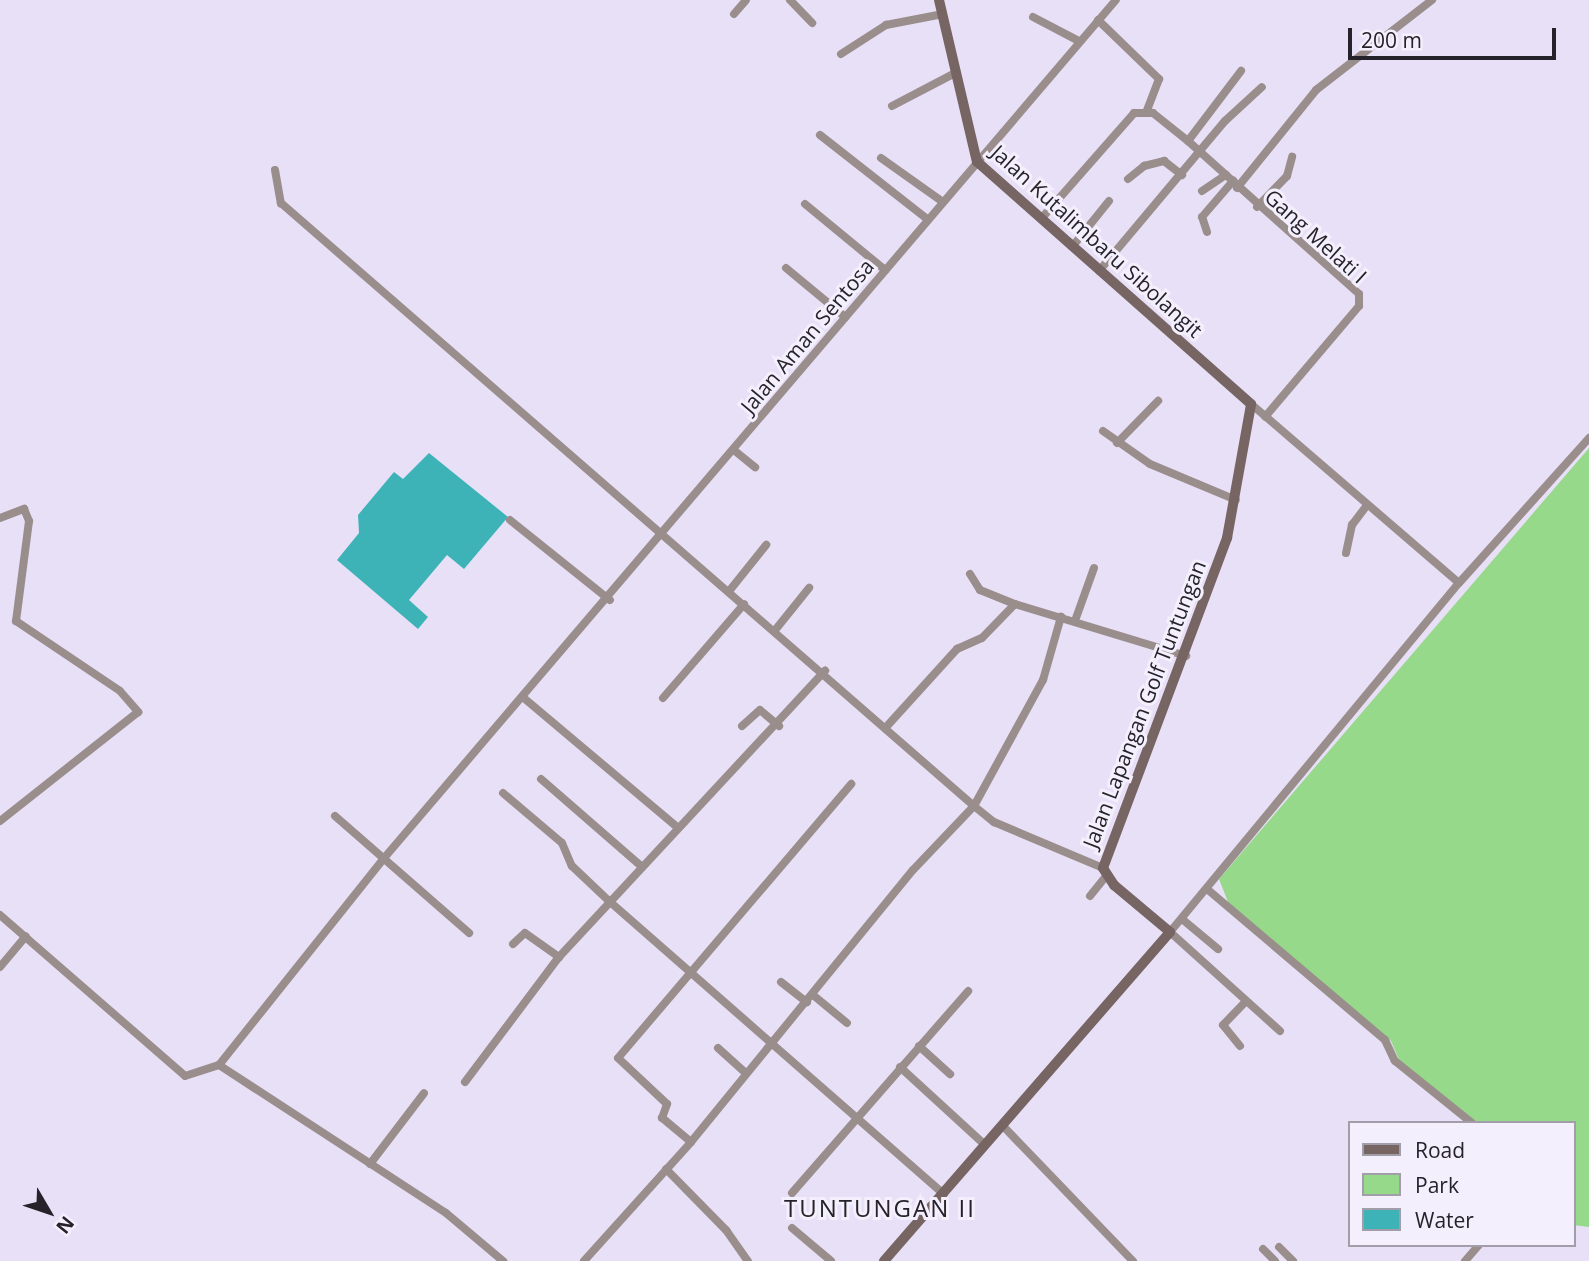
<!DOCTYPE html>
<html>
<head>
<meta charset="utf-8">
<style>
  body { margin:0 }
  #map { position:relative; width:1589px; height:1261px; overflow:hidden; background:#e8e0f7; font-family:"Open Sans",sans-serif }
  div>[style] { position:absolute }
  [style*='--x'] { left:calc(var(--x)*1px); top:calc(var(--y)*1px); width:calc(var(--w)*1px); rotate:calc(var(--a)*1deg) }
  .green>* { inset:0; background:#97d98a }
  .water>* { inset:0; background:#3db3b8 }
  .street>* { height:8px; margin:-4px; padding:0 4px; transform-origin:4px; border-radius:4px; background:#9a8e8d }
  .secondary>* { height:10px; margin:-5px; padding:0 5px; transform-origin:5px; border-radius:5px; background:#766563 }
  span { translate:-50% -50%; white-space:nowrap; text-align:center; line-height:1.15; -webkit-text-stroke:6px #f4effd; paint-order:stroke }
  .street-label { font-size:21px; color:#25222a }
  .quarter-label { font-size:24px; color:#25222a; letter-spacing:2px }
  .legend { position:absolute; left:1348px; top:1121px; width:228px; height:126px; box-sizing:border-box; background:#f4effd; border:2px solid #a19da9; margin:0; padding:9px 12px; list-style:none; font-size:21px; color:#25222a }
  .legend li { display:flex; align-items:center; gap:14px; height:35px }
  .legend b { width:35px; border:2px solid #a19da9 }
  .north { position:absolute; left:14px; top:1177px; width:70px; height:70px; -webkit-text-stroke:5px #f4effd; paint-order:stroke; rotate:129deg; font-size:19px; font-weight:700; line-height:28px; text-align:center; color:#25222a }
  .north::after { content:''; display:block; margin:auto; width:24px; height:32px; background:#25222a; clip-path:polygon(50% 0,100% 100%,50% 72%,0 100%) }
  .scale { position:absolute; left:1348px; top:28px; width:208px; height:32px; box-sizing:border-box; border:4px solid #25222a; border-top:0; padding-left:9px; font-size:21px; line-height:24px; white-space:nowrap; color:#25222a; -webkit-text-stroke:5px #f4effd; paint-order:stroke }
</style>
</head>
<body>
<div id="map">
  <div class="green">
    <i style="clip-path:polygon(1589px 448px,1589px 1227px,1573px 1225px,1573px 1123px,1478px 1123px,1400px 1062px,1391px 1041px,1230px 907px,1219px 879px)"></i>
  </div>
  <div class="water">
    <i style="clip-path:polygon(429px 453px,508px 517px,464px 569px,447px 555px,409px 600px,428px 617px,418px 629px,337px 560px,359px 533px,358px 515px,394px 472px,403px 479px)"></i>
  </div>
  <div class="street">
    <i style="--x:790;--y:0;--w:32;--a:46"></i>
    <i style="--x:734;--y:14;--w:18;--a:-49"></i>
    <i style="--x:1033;--y:17;--w:52;--a:27.6"></i>
    <i style="--x:1098;--y:20;--w:85;--a:44"></i>
    <i style="--x:1159;--y:79;--w:34;--a:111"></i>
    <i style="--x:841;--y:54;--w:54;--a:-32.8"></i>
    <i style="--x:886;--y:25;--w:58;--a:-10.9"></i>
    <i style="--x:892;--y:106;--w:71;--a:-27.6"></i>
    <i style="--x:820;--y:135;--w:136;--a:38.1"></i>
    <i style="--x:1188;--y:141;--w:88;--a:-52.9"></i>
    <i style="--x:881;--y:158;--w:76;--a:35.4"></i>
    <i style="--x:275;--y:170;--w:34;--a:80"></i>
    <i style="--x:281;--y:203;--w:919;--a:41.03"></i>
    <i style="--x:974;--y:806;--w:26;--a:39"></i>
    <i style="--x:994;--y:822;--w:118;--a:22.9"></i>
    <i style="--x:1128;--y:179;--w:21;--a:-39"></i>
    <i style="--x:1144;--y:166;--w:21;--a:-14"></i>
    <i style="--x:1164;--y:161;--w:23;--a:38"></i>
    <i style="--x:1237;--y:188;--w:126;--a:-51.1"></i>
    <i style="--x:1316;--y:90;--w:147;--a:-37.8"></i>
    <i style="--x:1202;--y:191;--w:29;--a:-34"></i>
    <i style="--x:805;--y:204;--w:104;--a:39.5"></i>
    <i style="--x:1257;--y:207;--w:43;--a:-45.9"></i>
    <i style="--x:1287;--y:176;--w:20;--a:-75"></i>
    <i style="--x:1041;--y:219;--w:141;--a:-48.7"></i>
    <i style="--x:1134;--y:113;--w:19;--a:0"></i>
    <i style="--x:1153;--y:113;--w:45;--a:38.7"></i>
    <i style="--x:1188;--y:141;--w:229;--a:41.8"></i>
    <i style="--x:1359;--y:294;--w:12;--a:90"></i>
    <i style="--x:1359;--y:306;--w:145;--a:130.3"></i>
    <i style="--x:1207;--y:232;--w:16;--a:-108"></i>
    <i style="--x:1202;--y:217;--w:48;--a:-49.3"></i>
    <i style="--x:1072;--y:247;--w:59;--a:-51.2"></i>
    <i style="--x:786;--y:268;--w:77;--a:39.7"></i>
    <i style="--x:1099;--y:271;--w:196;--a:-50"></i>
    <i style="--x:1225;--y:121;--w:50;--a:-42.6"></i>
    <i style="--x:1251;--y:404;--w:274;--a:40.7"></i>
    <i style="--x:1459;--y:583;--w:195;--a:-48.1"></i>
    <i style="--x:1103;--y:431;--w:57;--a:35.1"></i>
    <i style="--x:1150;--y:464;--w:93;--a:22.7"></i>
    <i style="--x:1117;--y:443;--w:59;--a:-45.7"></i>
    <i style="--x:735;--y:451;--w:26;--a:39"></i>
    <i style="--x:0;--y:518;--w:26;--a:-21"></i>
    <i style="--x:24;--y:509;--w:13;--a:67"></i>
    <i style="--x:29;--y:521;--w:101;--a:97.4"></i>
    <i style="--x:16;--y:621;--w:125;--a:33.9"></i>
    <i style="--x:120;--y:691;--w:28;--a:49"></i>
    <i style="--x:138;--y:712;--w:176;--a:141.7"></i>
    <i style="--x:510;--y:520;--w:128;--a:38.7"></i>
    <i style="--x:1346;--y:553;--w:29;--a:-78"></i>
    <i style="--x:1352;--y:525;--w:25;--a:-53"></i>
    <i style="--x:970;--y:574;--w:19;--a:58"></i>
    <i style="--x:980;--y:590;--w:38;--a:22"></i>
    <i style="--x:730;--y:590;--w:58;--a:-51.3"></i>
    <i style="--x:1076;--y:618;--w:53;--a:-70.2"></i>
    <i style="--x:776;--y:629;--w:53;--a:-51.2"></i>
    <i style="--x:663;--y:698;--w:124;--a:-49.2"></i>
    <i style="--x:525;--y:699;--w:199;--a:40.1"></i>
    <i style="--x:888;--y:725;--w:103;--a:-47.8"></i>
    <i style="--x:957;--y:649;--w:27;--a:-24"></i>
    <i style="--x:982;--y:638;--w:47;--a:-45.9"></i>
    <i style="--x:1015;--y:604;--w:179;--a:16.9"></i>
    <i style="--x:742;--y:726;--w:24;--a:-42"></i>
    <i style="--x:760;--y:710;--w:25;--a:40"></i>
    <i style="--x:541;--y:779;--w:131;--a:41"></i>
    <i style="--x:503;--y:793;--w:77;--a:40.3"></i>
    <i style="--x:562;--y:843;--w:25;--a:67"></i>
    <i style="--x:572;--y:866;--w:51;--a:43.4"></i>
    <i style="--x:609;--y:901;--w:445;--a:41.2"></i>
    <i style="--x:335;--y:816;--w:178;--a:41.1"></i>
    <i style="--x:1207;--y:889;--w:233;--a:40.3"></i>
    <i style="--x:1385;--y:1040;--w:23;--a:65"></i>
    <i style="--x:1395;--y:1061;--w:99;--a:38.8"></i>
    <i style="--x:1090;--y:896;--w:26;--a:-51"></i>
    <i style="--x:0;--y:915;--w:245;--a:41"></i>
    <i style="--x:185;--y:1076;--w:36;--a:-18"></i>
    <i style="--x:219;--y:1065;--w:266;--a:-51.4"></i>
    <i style="--x:385;--y:857;--w:1126;--a:-49.54"></i>
    <i style="--x:1182;--y:919;--w:47;--a:39.8"></i>
    <i style="--x:513;--y:944;--w:16;--a:-43"></i>
    <i style="--x:525;--y:933;--w:42;--a:35.2"></i>
    <i style="--x:0;--y:967;--w:40;--a:-50"></i>
    <i style="--x:781;--y:982;--w:33;--a:38"></i>
    <i style="--x:813;--y:995;--w:44;--a:39.5"></i>
    <i style="--x:1280;--y:1031;--w:148;--a:-138"></i>
    <i style="--x:1170;--y:932;--w:453;--a:-50.4"></i>
    <i style="--x:919;--y:1046;--w:42;--a:42.1"></i>
    <i style="--x:1240;--y:1046;--w:27;--a:-129"></i>
    <i style="--x:1223;--y:1025;--w:33;--a:-46"></i>
    <i style="--x:718;--y:1048;--w:38;--a:42"></i>
    <i style="--x:219;--y:1065;--w:271;--a:33.1"></i>
    <i style="--x:446;--y:1213;--w:75;--a:40.1"></i>
    <i style="--x:900;--y:1067;--w:115;--a:42.5"></i>
    <i style="--x:465;--y:1082;--w:156;--a:-53.1"></i>
    <i style="--x:559;--y:957;--w:391;--a:-47.1"></i>
    <i style="--x:1002;--y:1125;--w:189;--a:46.1"></i>
    <i style="--x:691;--y:1142;--w:38;--a:-140"></i>
    <i style="--x:662;--y:1118;--w:15;--a:-70"></i>
    <i style="--x:667;--y:1104;--w:67;--a:-136.8"></i>
    <i style="--x:618;--y:1058;--w:360;--a:-49.6"></i>
    <i style="--x:370;--y:1164;--w:89;--a:-52.7"></i>
    <i style="--x:666;--y:1169;--w:86;--a:45.5"></i>
    <i style="--x:726;--y:1230;--w:38;--a:55"></i>
    <i style="--x:792;--y:1193;--w:268;--a:-48.9"></i>
    <i style="--x:792;--y:1228;--w:51;--a:40.2"></i>
    <i style="--x:1279;--y:1247;--w:20;--a:45"></i>
    <i style="--x:1263;--y:1249;--w:17;--a:45"></i>
    <i style="--x:584;--y:1261;--w:160;--a:-48"></i>
    <i style="--x:691;--y:1142;--w:351;--a:-50.8"></i>
    <i style="--x:913;--y:870;--w:88;--a:-46.4"></i>
    <i style="--x:974;--y:806;--w:144;--a:-61.3"></i>
    <i style="--x:1043;--y:680;--w:66;--a:-74.1"></i>
    <i style="--x:1465;--y:1261;--w:21;--a:-49"></i>
  </div>
  <div class="secondary">
    <i style="--x:884;--y:1261;--w:436;--a:-49"></i>
    <i style="--x:1170;--y:932;--w:73;--a:-140"></i>
    <i style="--x:1114;--y:885;--w:20;--a:-123"></i>
    <i style="--x:1103;--y:868;--w:353;--a:-69.4"></i>
    <i style="--x:1227;--y:538;--w:136;--a:-79.8"></i>
    <i style="--x:1251;--y:404;--w:366;--a:-138.5"></i>
    <i style="--x:977;--y:162;--w:166;--a:-103.2"></i>
  </div>
  <div class="street-label">
    <span style="left:1316px;top:236px;rotate:42deg">Gang Melati I</span>
    <span style="left:1097px;top:241px;rotate:42deg">Jalan Kutalimbaru Sibolangit</span>
    <span style="left:807px;top:336px;rotate:-50deg">Jalan Aman Sentosa</span>
    <span style="left:1144px;top:704px;rotate:-69deg">Jalan Lapangan Golf Tuntungan</span>
  </div>
  <div class="quarter-label">
    <span style="left:880px;top:1208px">TUNTUNGAN II</span>
  </div>
  <ul class="legend">
  <li><b style="height:9px;background:#766563"></b>Road</li>
  <li><b style="height:19px;background:#97d98a"></b>Park</li>
  <li><b style="height:19px;background:#3db3b8"></b>Water</li>
  </ul>
  <div class="north">N</div>
  <div class="scale">200 m</div>
</div>
</body>
</html>
